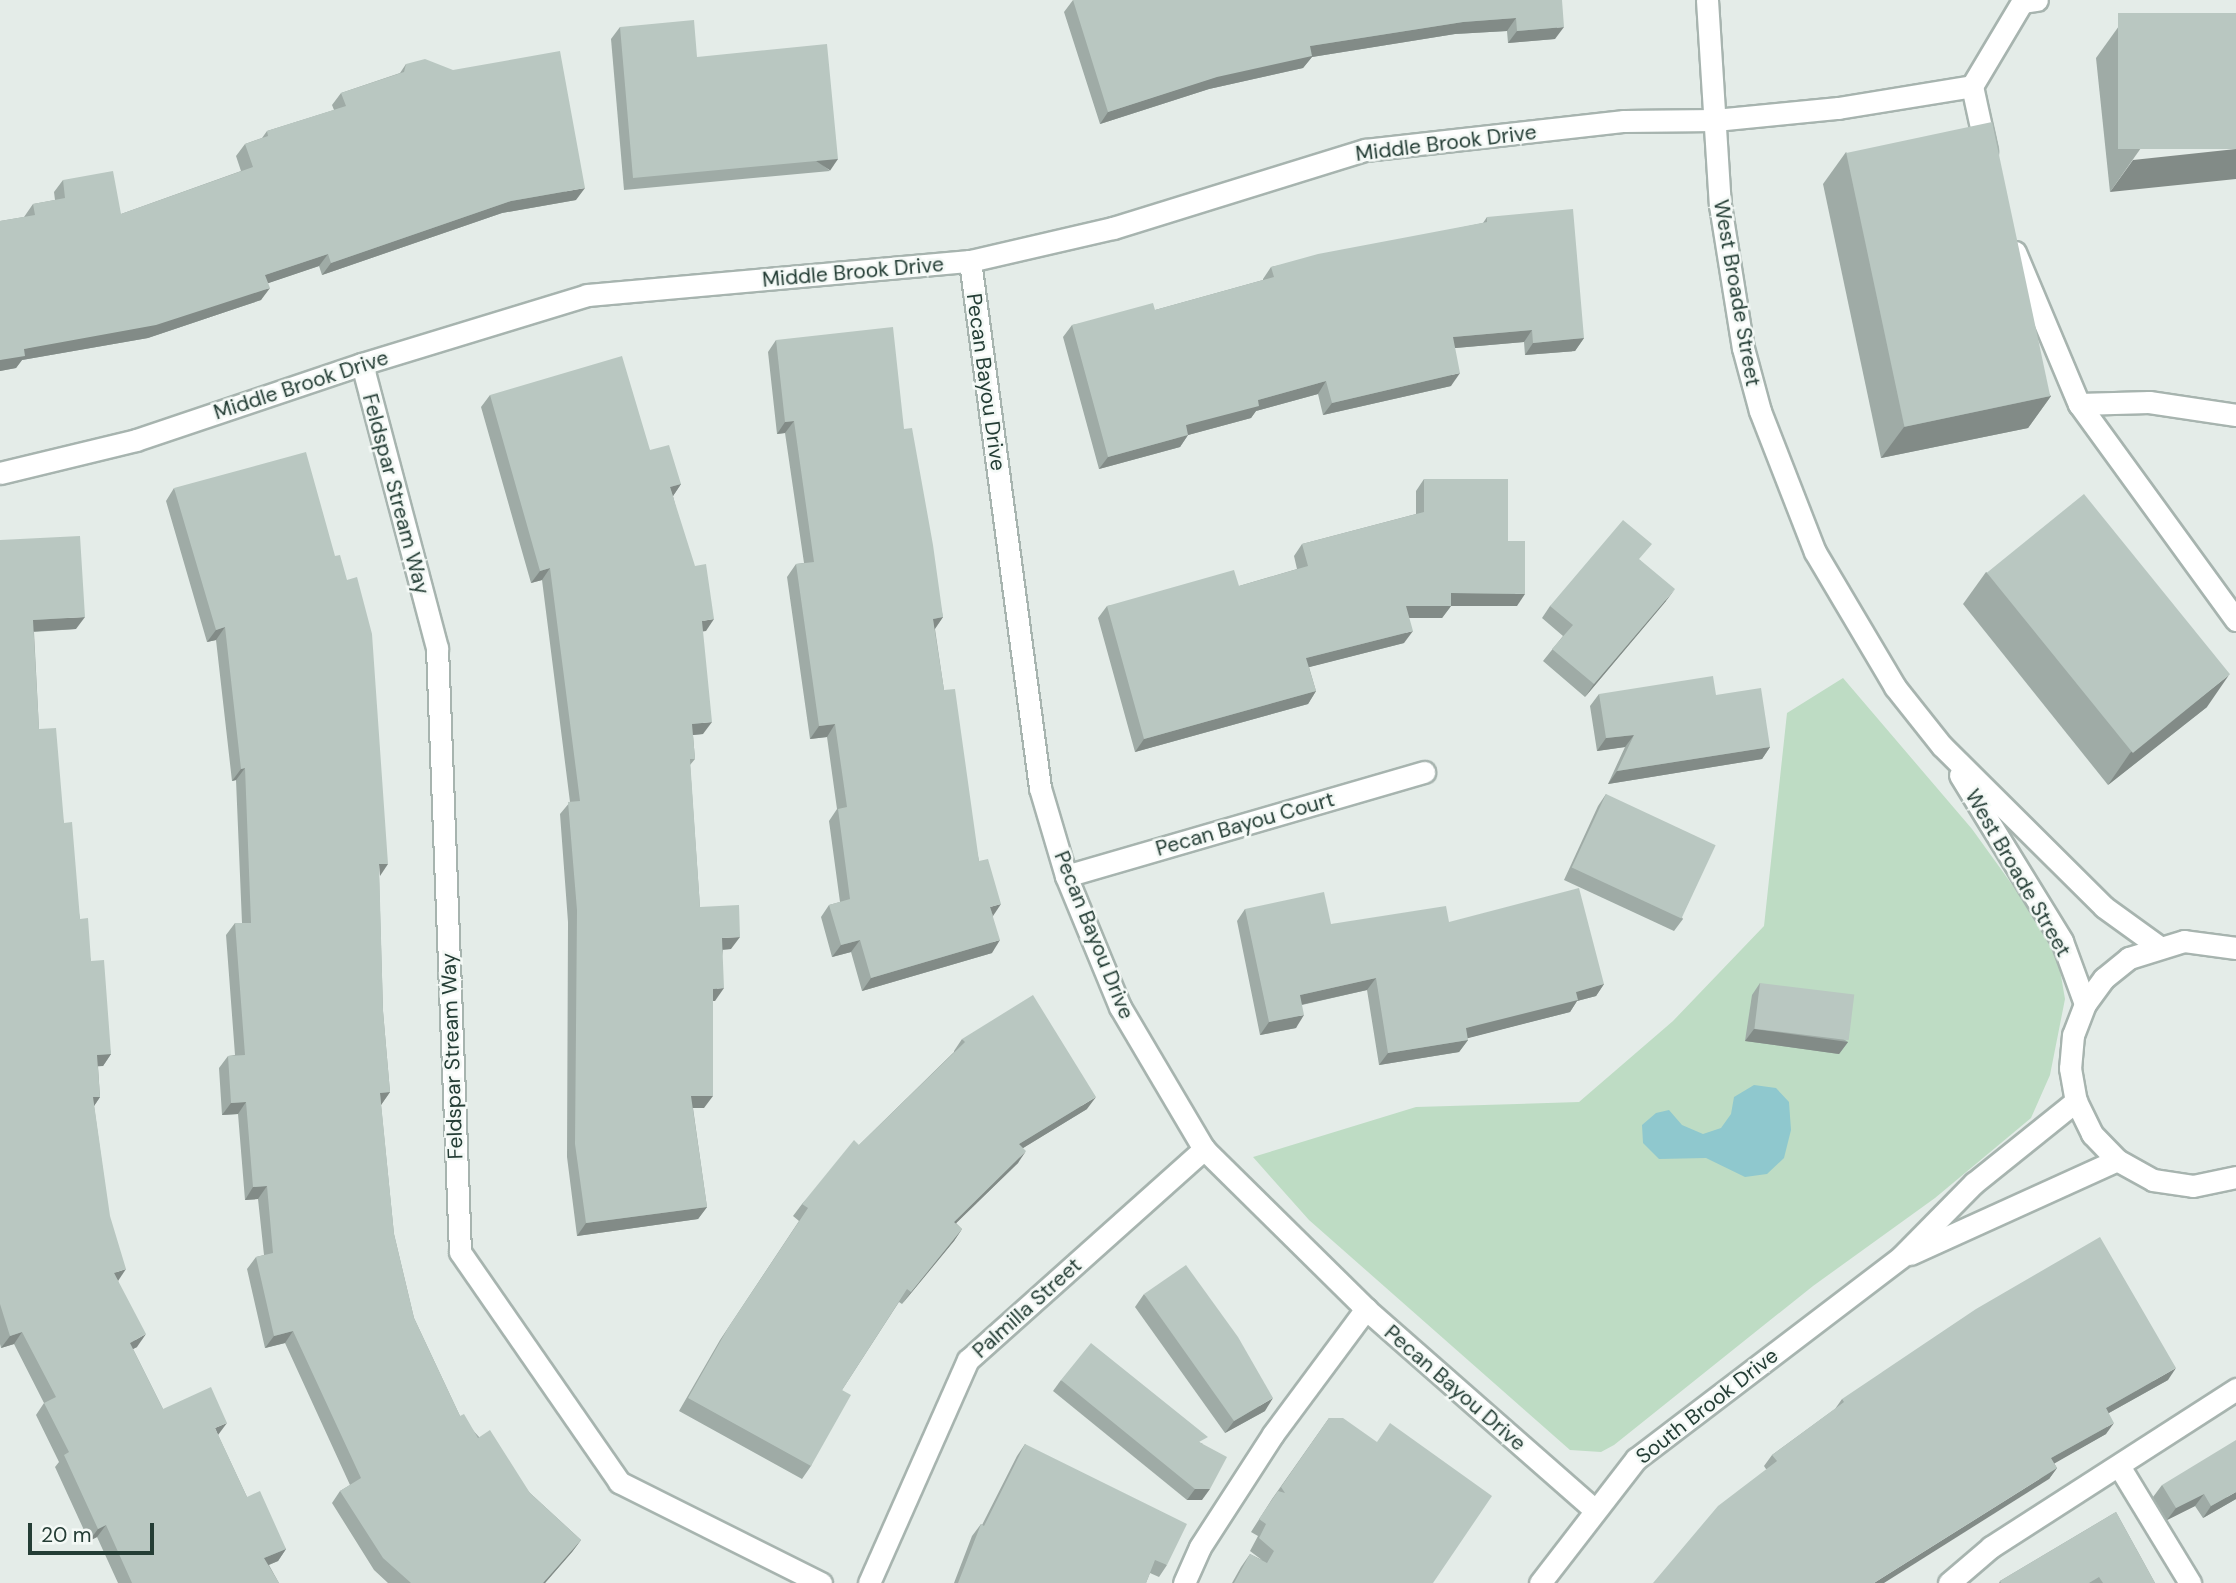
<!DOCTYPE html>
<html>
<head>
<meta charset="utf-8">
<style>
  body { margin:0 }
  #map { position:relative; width:2236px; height:1583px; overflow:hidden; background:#e4ece8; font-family:"DM Sans",sans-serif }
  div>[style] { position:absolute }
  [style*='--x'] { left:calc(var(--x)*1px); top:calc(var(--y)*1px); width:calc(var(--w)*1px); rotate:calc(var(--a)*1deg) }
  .green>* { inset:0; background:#bedcc4 }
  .water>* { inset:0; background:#8fc8ce }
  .roads { filter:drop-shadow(2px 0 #a7b4af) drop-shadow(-2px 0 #a7b4af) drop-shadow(0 2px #a7b4af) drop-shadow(0 -2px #a7b4af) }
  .service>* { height:21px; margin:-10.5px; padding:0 10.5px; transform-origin:10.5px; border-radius:10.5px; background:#fff }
  .minor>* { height:21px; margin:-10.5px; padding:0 10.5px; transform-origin:10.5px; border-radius:10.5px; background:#fff }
  .wall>* { inset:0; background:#9faba6 }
  .shaded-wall>* { inset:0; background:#828b87; transform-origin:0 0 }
  .building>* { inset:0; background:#b9c7c1; transform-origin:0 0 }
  span { translate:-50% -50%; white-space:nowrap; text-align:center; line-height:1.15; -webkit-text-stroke:5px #f4f9f6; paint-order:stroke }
  .street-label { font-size:21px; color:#243d35 }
  .scale { position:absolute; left:28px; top:1523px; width:126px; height:32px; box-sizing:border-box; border:4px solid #243d35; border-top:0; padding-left:9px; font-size:21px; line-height:24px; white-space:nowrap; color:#243d35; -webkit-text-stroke:5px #f4f9f6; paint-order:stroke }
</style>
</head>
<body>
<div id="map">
  <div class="green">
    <i style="clip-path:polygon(1843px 678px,1972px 829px,2044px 929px,2060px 970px,2065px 999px,2050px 1075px,2031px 1118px,1935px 1198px,1813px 1286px,1614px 1445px,1601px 1452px,1570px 1450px,1309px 1220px,1253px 1157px,1416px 1107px,1579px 1102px,1673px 1021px,1764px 926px,1787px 713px)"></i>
  </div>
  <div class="water">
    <i style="clip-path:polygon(1754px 1085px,1776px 1088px,1789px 1102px,1791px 1130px,1784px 1158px,1767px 1174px,1745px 1177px,1706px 1158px,1659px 1159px,1643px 1143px,1642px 1125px,1656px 1113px,1669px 1110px,1682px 1125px,1703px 1134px,1721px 1128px,1731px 1114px,1734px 1097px)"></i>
  </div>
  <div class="roads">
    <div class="service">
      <i style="--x:1972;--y:86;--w:66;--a:77.7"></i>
      <i style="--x:1715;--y:120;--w:124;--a:-5.6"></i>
      <i style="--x:1838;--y:108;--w:136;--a:-9.3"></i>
      <i style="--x:1972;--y:86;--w:98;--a:-59.2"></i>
      <i style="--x:2022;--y:2;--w:15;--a:-8"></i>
      <i style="--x:2015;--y:252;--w:165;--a:67.2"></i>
      <i style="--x:2079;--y:404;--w:70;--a:-1.6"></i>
      <i style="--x:2149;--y:402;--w:88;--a:8.5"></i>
      <i style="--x:2079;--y:404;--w:267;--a:54"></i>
      <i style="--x:2119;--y:1466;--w:137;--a:58.7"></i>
      <i style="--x:1184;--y:1583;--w:39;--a:-66"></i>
      <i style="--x:1200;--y:1547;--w:135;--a:-57.1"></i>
      <i style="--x:1273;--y:1434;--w:156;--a:-53.4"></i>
      <i style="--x:1949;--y:1583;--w:55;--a:-40.6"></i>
      <i style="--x:1991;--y:1547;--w:292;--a:-32.8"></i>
    </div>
    <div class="minor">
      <i style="--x:1707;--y:0;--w:205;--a:86.4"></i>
      <i style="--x:1720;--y:205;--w:145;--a:80.9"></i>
      <i style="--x:1743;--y:348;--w:65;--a:74.9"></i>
      <i style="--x:1760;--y:411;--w:151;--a:68.7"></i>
      <i style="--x:1815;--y:552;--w:157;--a:59.3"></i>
      <i style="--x:1895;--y:687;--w:75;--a:51.5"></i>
      <i style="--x:1942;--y:746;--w:228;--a:44.8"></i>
      <i style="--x:2104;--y:907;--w:67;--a:35.8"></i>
      <i style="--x:970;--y:261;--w:532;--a:82.43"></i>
      <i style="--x:1040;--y:788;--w:92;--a:73.5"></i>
      <i style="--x:1066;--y:876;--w:142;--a:67.6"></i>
      <i style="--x:1120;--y:1007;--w:165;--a:59.4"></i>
      <i style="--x:1204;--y:1149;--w:228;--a:44.6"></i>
      <i style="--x:1366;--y:1309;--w:305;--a:41.3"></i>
      <i style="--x:362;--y:364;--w:294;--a:75.2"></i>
      <i style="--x:437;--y:648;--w:604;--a:87.82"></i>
      <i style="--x:460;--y:1252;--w:280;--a:55.3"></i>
      <i style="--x:619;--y:1482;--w:226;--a:26.6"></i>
      <i style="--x:0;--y:473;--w:140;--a:-13.6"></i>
      <i style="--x:136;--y:440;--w:238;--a:-18.6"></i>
      <i style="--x:362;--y:364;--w:235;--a:-17"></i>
      <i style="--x:587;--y:295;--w:385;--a:-5.1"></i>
      <i style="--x:970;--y:261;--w:147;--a:-13"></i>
      <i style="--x:1113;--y:228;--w:264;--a:-17.2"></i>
      <i style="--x:1365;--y:150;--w:261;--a:-6.4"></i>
      <i style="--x:1624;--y:121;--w:91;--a:-0.6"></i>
      <i style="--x:1960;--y:775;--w:195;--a:58.4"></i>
      <i style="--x:2062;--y:941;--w:67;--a:69.9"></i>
      <i style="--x:1066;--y:876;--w:373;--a:-16.2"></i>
      <i style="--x:2236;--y:948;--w:52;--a:-172.3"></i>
      <i style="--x:2184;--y:941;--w:58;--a:162.8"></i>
      <i style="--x:2129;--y:958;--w:32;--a:141"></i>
      <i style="--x:2104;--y:978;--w:32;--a:126"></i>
      <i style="--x:2085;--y:1004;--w:33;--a:111"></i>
      <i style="--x:2073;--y:1035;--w:33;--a:95"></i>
      <i style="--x:2070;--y:1068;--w:34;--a:80"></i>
      <i style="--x:2076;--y:1101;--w:37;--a:64"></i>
      <i style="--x:2092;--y:1134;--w:36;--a:46"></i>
      <i style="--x:2117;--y:1160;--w:41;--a:29.1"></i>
      <i style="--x:2153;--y:1180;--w:40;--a:8.5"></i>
      <i style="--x:2193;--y:1186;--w:44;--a:-11.8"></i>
      <i style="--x:1910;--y:1254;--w:227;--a:-24.4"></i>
      <i style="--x:869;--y:1583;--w:244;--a:-66.1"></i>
      <i style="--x:968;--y:1360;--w:317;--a:-41.8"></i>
      <i style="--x:1540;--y:1583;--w:157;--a:-52.3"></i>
      <i style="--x:1636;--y:1459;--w:333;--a:-37.3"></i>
      <i style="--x:1901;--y:1257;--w:104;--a:-45.4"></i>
      <i style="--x:1974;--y:1183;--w:131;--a:-38.8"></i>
    </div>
  </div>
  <div class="wall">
    <i style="clip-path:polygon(1073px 0,1562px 0,1555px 39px,1508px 43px,1507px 31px,1455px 34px,1312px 57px,1303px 68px,1209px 89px,1100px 124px,1064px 12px)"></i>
    <i style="clip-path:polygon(2236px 13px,2110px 192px,2096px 58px,2119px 26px)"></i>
    <i style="clip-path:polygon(620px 27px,697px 57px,830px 171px,624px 190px,611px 39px)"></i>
    <i style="clip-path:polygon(406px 64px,576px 200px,502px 213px,322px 275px,319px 266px,268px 283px,261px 300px,148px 338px,22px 360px,16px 368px,0 371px,0 221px,24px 217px,33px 204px,55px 200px,54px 192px,63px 180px,121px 214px,241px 171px,236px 156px,245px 144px,262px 138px,267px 131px,334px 110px,332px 105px,341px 93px,400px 73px)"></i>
    <i style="clip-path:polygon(1846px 152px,2051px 396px,2028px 428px,1881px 458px,1823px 184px)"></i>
    <i style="clip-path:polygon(1487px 217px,1584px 338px,1575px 351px,1525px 355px,1524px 342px,1455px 348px,1451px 386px,1323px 415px,1318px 394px,1256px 411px,1251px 418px,1188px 435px,1180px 447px,1099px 469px,1063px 337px,1072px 325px,1155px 310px,1263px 280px,1263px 279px,1271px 267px,1483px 223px)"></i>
    <i style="clip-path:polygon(776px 340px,904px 429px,943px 617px,935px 629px,944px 690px,979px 861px,993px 916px,992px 953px,862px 991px,851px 952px,832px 957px,821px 917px,829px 905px,840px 902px,829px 821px,837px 809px,827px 737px,810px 739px,787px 577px,796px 564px,804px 563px,785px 433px,777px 434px,768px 352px)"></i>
    <i style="clip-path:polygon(490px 395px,650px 450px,681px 484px,673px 496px,706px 631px,703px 631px,703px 734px,693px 735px,695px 759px,690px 765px,700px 907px,731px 949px,723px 950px,715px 1001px,713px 1001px,704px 1108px,693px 1108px,707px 1207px,698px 1219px,577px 1236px,567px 1157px,568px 922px,560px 814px,570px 802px,542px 580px,531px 583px,481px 407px)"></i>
    <i style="clip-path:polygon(1424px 479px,1508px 541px,1517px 606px,1451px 606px,1442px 618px,1409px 618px,1404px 643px,1309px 667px,1316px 691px,1308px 704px,1135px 752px,1098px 618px,1107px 606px,1239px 586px,1297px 569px,1294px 556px,1302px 544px,1416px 514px,1416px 491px)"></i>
    <i style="clip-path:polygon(174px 488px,379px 876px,383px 1011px,390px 1092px,381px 1105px,394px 1234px,414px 1318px,460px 1416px,530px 1493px,581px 1540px,572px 1552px,545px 1583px,388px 1583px,374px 1570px,332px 1503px,340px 1491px,350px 1485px,285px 1343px,265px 1348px,247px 1269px,256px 1257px,264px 1255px,258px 1199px,245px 1200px,238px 1114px,222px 1115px,219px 1068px,228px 1056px,235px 1055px,226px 935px,235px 923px,242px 923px,236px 780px,232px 781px,216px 640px,207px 642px,166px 501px)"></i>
    <i style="clip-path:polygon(0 540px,76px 629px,34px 632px,39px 729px,64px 823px,80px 919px,91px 961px,111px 1054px,103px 1066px,98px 1066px,100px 1097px,94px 1106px,118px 1281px,137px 1347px,133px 1349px,163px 1409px,218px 1435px,247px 1497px,286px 1549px,278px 1561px,269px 1565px,279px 1583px,118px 1583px,97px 1537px,89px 1541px,55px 1467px,59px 1462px,36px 1415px,44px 1403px,14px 1344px,1px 1348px,0 1344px)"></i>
    <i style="clip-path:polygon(1640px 560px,1666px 601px,1585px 697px,1543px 661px,1563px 636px,1542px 618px,1550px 606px)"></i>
    <i style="clip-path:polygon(1986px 572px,2207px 707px,2108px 785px,1963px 604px)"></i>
    <i style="clip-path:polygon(1599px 694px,1716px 695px,1770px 747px,1762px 759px,1608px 784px,1625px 747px,1597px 751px,1590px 706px)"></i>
    <i style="clip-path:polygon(1606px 794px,1683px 919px,1674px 931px,1564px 880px,1598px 806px)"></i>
    <i style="clip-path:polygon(1245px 909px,1331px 924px,1449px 922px,1604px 984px,1596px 996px,1577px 1001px,1570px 1012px,1467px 1038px,1468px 1040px,1459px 1052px,1379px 1065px,1367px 990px,1302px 1005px,1296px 1028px,1260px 1035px,1237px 921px)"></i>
    <i style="clip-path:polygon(1760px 983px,1848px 1042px,1839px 1054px,1745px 1041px,1752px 995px)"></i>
    <i style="clip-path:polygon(962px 1039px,1087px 1109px,1023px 1148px,1018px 1163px,956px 1223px,962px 1229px,954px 1241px,902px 1304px,899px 1302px,842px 1390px,811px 1466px,802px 1479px,679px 1411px,720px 1340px,799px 1221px,793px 1216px,802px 1204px,859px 1145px,954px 1052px,954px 1051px)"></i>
    <i style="clip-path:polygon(1144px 1294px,1265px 1411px,1225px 1433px,1135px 1307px)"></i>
    <i style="clip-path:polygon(1061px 1380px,1203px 1444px,1202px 1500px,1187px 1500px,1053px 1391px)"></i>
    <i style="clip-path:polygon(2168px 1380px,2109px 1413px,2106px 1434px,2054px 1463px,2057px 1468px,2049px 1479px,1766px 1469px,1764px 1466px,1772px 1455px,1835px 1409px,1842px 1399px)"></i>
    <i style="clip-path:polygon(1329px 1418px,1433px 1583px,1232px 1583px,1241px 1567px,1250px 1554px,1262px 1560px,1250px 1551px,1258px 1536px,1251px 1532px,1272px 1499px)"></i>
    <i style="clip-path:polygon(1025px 1444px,1167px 1565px,1159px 1577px,1150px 1573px,1146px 1583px,954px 1583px,972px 1536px,981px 1524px,982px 1525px,1017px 1456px)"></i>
    <i style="clip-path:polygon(2162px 1485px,2236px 1499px,2203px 1518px,2195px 1506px,2167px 1520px,2153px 1497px)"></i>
    <i style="clip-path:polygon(2116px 1512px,2155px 1583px,1999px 1583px,2000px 1581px)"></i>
  </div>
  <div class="shaded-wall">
    <i style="clip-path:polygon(1516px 18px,1507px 31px,1455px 34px,1312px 57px,1303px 68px,1209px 89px,1100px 124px,1108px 112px,1310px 46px,1463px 22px)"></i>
    <i style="clip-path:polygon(1564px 27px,1555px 39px,1508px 43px,1517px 31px)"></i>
    <i style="clip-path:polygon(2236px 149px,2236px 179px,2110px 192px,2133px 160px)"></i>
    <i style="left:838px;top:159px;width:14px;height:206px;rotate:124deg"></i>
    <i style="clip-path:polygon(585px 188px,576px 200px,502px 213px,322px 275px,331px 263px,511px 201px)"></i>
    <i style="clip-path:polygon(328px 254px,319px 266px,257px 287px,265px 275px)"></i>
    <i style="clip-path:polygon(270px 288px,261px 300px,148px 338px,22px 360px,16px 368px,0 371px,0 360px,24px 349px)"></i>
    <i style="clip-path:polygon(1532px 330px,1524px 342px,1444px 349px,1453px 337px)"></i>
    <i style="clip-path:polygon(1584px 338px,1575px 351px,1525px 355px,1533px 343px)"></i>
    <i style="clip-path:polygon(1460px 373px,1451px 386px,1323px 415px,1332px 403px)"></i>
    <i style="clip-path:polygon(1326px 381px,1318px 394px,1256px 411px,1251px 418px,1177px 438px,1186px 425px,1258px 400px)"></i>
    <i style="clip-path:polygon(2051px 396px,2028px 428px,1881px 458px,1904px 427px)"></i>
    <i style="clip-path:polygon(794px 421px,785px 433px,777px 434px,785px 422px)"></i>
    <i style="clip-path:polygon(1188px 435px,1180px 447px,1099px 469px,1108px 457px)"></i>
    <i style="clip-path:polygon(681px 484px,673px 496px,670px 487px)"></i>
    <i style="clip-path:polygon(550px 568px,542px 580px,531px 583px,540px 571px)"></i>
    <i style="clip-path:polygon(1675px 589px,1666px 601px,1585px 697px,1594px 684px)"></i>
    <i style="clip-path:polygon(1451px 593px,1525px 594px,1517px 606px,1442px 606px)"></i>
    <i style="clip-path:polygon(1406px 606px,1451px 606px,1442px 618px,1397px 618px)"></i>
    <i style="clip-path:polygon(85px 617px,76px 629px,24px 632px,33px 620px)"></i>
    <i style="clip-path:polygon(943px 617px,934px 630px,933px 619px)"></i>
    <i style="clip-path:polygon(714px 619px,706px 631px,693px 633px,702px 621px)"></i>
    <i style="clip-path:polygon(225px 627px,216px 640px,207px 642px,216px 630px)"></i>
    <i style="clip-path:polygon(1413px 631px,1404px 643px,1298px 670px,1306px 658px)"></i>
    <i style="clip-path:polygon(2229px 675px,2207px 707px,2108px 785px,2130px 753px)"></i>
    <i style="clip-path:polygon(1316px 691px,1308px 704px,1135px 752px,1144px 739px)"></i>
    <i style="clip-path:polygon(712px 722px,703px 734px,683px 736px,692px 724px)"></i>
    <i style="clip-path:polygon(835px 724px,827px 737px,810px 739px,819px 726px)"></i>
    <i style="clip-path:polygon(1634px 735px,1625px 747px,1597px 751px,1606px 738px)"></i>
    <i style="clip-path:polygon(1770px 747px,1762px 759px,1608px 784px,1617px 771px)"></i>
    <i style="clip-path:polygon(245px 768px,236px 780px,232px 781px,241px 769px)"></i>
    <i style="clip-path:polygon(379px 864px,388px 864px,380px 876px)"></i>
    <i style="clip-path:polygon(1001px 904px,993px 916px,990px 907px)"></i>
    <i style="clip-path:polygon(740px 937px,731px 949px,714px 950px,722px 938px)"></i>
    <i style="clip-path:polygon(860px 940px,851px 952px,832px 957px,841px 945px)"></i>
    <i style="clip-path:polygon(1000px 940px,992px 953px,862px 991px,871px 978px)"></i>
    <i style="clip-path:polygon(1376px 978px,1367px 990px,1291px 1007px,1300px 995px)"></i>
    <i style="clip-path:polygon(1604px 984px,1596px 996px,1577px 1001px,1570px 1012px,1457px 1041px,1466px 1028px,1576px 992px)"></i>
    <i style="clip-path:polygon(724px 988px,715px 1001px,704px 1001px,713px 989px)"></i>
    <i style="clip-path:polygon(1304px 1015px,1296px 1028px,1260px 1035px,1269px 1022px)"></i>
    <i style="clip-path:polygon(1754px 1029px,1848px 1042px,1839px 1054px,1745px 1041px)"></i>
    <i style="clip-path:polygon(1468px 1040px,1459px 1052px,1379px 1065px,1388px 1053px)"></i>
    <i style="clip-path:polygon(111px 1054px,103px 1066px,88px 1067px,97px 1055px)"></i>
    <i style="clip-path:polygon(390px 1092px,381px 1105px,380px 1093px)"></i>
    <i style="clip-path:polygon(691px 1096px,713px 1096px,704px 1108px,683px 1108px)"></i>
    <i style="clip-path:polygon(93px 1097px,100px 1097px,92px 1109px)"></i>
    <i style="clip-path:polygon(1096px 1097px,1087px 1109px,1010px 1156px,1019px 1144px)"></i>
    <i style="clip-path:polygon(246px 1102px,238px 1114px,222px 1115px,231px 1103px)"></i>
    <i style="clip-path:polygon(1026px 1151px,1018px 1163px,945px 1234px,954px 1222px)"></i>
    <i style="clip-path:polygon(267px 1186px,258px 1199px,245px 1200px,253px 1187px)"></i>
    <i style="clip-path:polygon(707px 1207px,698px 1219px,577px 1236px,586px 1223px)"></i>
    <i style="clip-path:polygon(962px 1229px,954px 1241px,902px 1304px,911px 1292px)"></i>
    <i style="clip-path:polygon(126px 1269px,118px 1281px,114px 1273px)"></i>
    <i style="clip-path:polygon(293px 1331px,285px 1343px,265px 1348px,274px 1336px)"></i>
    <i style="clip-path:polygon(22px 1332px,14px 1344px,1px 1348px,10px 1336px)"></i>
    <i style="clip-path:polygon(146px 1334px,137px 1347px,121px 1355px,130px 1343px)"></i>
    <i style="clip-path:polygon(2176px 1368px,2168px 1380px,2098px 1419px,2106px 1408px)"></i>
    <i style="clip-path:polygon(1273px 1398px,1265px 1411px,1225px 1433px,1234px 1421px)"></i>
    <i style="clip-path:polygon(227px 1423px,218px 1435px,215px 1428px)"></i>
    <i style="clip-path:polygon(2114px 1423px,2106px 1434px,2043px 1470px,2051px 1458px)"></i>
    <i style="clip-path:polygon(2057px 1468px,2049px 1479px,1884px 1583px,1874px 1583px)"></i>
    <i style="clip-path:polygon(1195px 1489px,1210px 1489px,1202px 1500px,1187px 1500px)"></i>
    <i style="clip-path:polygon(2236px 1492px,2236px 1499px,2203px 1518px,2211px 1506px)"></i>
    <i style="clip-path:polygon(2204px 1494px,2195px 1506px,2167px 1520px,2176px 1508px)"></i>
    <i style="clip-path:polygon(106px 1525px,97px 1537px,89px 1541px,98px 1529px)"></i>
    <i style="clip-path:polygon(581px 1540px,572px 1552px,545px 1583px,543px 1583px)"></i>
    <i style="clip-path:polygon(286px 1549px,278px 1561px,256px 1570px,264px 1558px)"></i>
  </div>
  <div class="building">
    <i style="clip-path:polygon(1073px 0,1562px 0,1564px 27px,1517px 31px,1516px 18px,1463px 22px,1310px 46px,1312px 56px,1217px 77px,1108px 112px)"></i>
    <i style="left:2236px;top:13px;width:136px;height:118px;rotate:90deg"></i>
    <i style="clip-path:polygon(694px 20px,697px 57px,827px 44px,838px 159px,633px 178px,620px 27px)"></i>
    <i style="clip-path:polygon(560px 51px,585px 188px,511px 201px,331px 263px,328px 254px,265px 275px,270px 288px,156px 325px,24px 349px,25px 356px,0 360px,0 221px,35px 215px,33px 204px,65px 198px,63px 180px,113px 171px,121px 214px,253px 167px,245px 144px,268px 136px,267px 131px,346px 106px,341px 93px,404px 72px,406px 64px,425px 59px,453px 70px)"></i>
    <i style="left:1992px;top:122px;width:280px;height:149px;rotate:78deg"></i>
    <i style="clip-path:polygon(1573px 209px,1584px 338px,1533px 343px,1532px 330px,1453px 337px,1460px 373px,1332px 403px,1326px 381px,1258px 400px,1259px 406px,1186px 425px,1188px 435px,1108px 457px,1072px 325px,1153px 303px,1155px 310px,1274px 277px,1271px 267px,1318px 254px,1487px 222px,1487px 217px)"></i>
    <i style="clip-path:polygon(893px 327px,904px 429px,912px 428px,933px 545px,943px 617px,933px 619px,944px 690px,955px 689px,979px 861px,988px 859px,1001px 904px,990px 907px,1000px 940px,871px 978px,860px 940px,841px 945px,829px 905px,850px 899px,838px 809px,847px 807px,835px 724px,819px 726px,796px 564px,814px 562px,794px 421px,785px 422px,776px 340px)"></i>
    <i style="clip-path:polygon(622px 356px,650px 450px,669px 445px,681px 484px,670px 487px,695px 566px,706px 564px,714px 619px,702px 621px,712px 722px,692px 724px,695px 759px,690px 759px,700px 907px,739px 905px,740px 937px,722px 938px,724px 988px,713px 989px,713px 1096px,691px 1096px,707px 1207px,586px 1223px,575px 1144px,577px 910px,568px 802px,580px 801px,550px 568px,540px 571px,490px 395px)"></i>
    <i style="clip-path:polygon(306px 452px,335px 556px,340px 555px,347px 580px,357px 577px,372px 634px,388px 864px,379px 864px,383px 1011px,390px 1092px,380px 1093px,394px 1234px,414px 1318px,460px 1416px,464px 1414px,478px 1438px,490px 1430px,530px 1493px,581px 1540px,543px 1583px,411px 1583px,383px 1558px,340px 1491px,361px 1478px,293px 1331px,274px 1336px,256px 1257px,273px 1253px,267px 1186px,253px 1187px,246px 1102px,231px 1103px,228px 1056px,245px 1055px,235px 923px,251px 923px,245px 768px,241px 769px,225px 627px,216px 630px,174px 488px)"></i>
    <i style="clip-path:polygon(1424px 479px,1508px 479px,1508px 541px,1525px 541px,1525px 594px,1451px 593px,1451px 606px,1406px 606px,1413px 631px,1306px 658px,1316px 691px,1144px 739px,1107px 606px,1234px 570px,1239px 586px,1308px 566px,1302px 544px,1424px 512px)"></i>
    <i style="left:2084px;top:494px;width:232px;height:125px;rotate:51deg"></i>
    <i style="clip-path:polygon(1623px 520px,1652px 544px,1639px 559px,1675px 589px,1594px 684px,1552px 649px,1573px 625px,1550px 606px)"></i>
    <i style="clip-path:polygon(80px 536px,85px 617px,33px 620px,39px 729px,56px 728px,64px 823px,72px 822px,80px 919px,88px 918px,91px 961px,104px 960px,111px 1054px,97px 1055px,100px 1097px,93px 1097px,110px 1216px,126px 1269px,114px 1273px,146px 1334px,130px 1343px,163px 1409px,211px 1387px,227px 1423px,215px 1428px,247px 1497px,260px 1491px,286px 1549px,264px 1558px,279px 1583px,132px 1583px,106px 1525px,98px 1529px,64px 1455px,69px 1452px,44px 1403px,56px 1397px,22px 1332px,10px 1336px,0 1304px,0 540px)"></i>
    <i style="clip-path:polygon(1713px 676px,1716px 695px,1761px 688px,1770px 747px,1617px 771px,1634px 735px,1606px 738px,1599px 694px)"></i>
    <i style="left:1606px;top:794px;width:121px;height:81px;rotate:25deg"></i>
    <i style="clip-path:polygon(1579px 888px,1604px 984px,1576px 992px,1578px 1000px,1466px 1028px,1468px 1040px,1388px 1053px,1376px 978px,1300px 995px,1304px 1015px,1269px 1022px,1245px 909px,1324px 892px,1331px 924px,1446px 906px,1449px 922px)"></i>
    <i style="left:1760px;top:983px;width:95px;height:46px;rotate:7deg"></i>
    <i style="clip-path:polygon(1033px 995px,1096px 1097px,1019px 1144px,1026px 1151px,954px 1222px,962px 1229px,911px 1292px,907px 1289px,842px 1390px,851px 1395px,811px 1466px,688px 1398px,728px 1328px,808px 1208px,802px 1204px,854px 1140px,859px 1145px,965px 1042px,962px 1039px)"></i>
    <i style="clip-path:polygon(2100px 1237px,2176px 1368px,2106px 1408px,2114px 1423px,2051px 1458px,2057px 1468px,1874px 1583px,1653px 1583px,1718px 1506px,1777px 1461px,1772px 1455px,1844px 1402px,1842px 1399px,1976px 1309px)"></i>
    <i style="clip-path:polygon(1186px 1265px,1238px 1337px,1273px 1398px,1234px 1421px,1144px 1294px)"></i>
    <i style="clip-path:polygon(1091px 1343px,1208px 1437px,1199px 1442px,1227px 1457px,1210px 1489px,1195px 1489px,1061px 1380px)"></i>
    <i style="clip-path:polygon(1329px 1418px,1343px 1418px,1377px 1442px,1390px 1423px,1492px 1496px,1433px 1583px,1234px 1583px,1250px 1554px,1267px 1563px,1274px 1551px,1259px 1538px,1266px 1524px,1259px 1519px,1278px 1491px,1285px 1493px,1281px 1487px)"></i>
    <i style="clip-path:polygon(2236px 1440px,2236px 1492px,2211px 1506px,2204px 1494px,2176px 1508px,2162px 1485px)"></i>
    <i style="clip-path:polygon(1025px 1444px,1187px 1524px,1167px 1565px,1155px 1560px,1146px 1583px,958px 1583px,981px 1524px,984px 1526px)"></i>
    <i style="clip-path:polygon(2116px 1512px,2155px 1583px,2103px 1583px,2099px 1577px,2089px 1583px,2001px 1583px,2000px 1581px)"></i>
  </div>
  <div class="street-label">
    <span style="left:1446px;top:143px;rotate:-7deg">Middle Brook Drive</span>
    <span style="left:853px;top:272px;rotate:-5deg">Middle Brook Drive</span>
    <span style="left:1737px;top:293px;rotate:80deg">West Broade Street</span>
    <span style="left:986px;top:382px;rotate:82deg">Pecan Bayou Drive</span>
    <span style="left:301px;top:385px;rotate:-18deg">Middle Brook Drive</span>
    <span style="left:396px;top:494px;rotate:75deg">Feldspar Stream Way</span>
    <span style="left:1245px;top:824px;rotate:-16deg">Pecan Bayou Court</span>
    <span style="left:2018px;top:873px;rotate:60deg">West Broade Street</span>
    <span style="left:1094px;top:935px;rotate:68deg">Pecan Bayou Drive</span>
    <span style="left:452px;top:1056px;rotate:-92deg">Feldspar Stream Way</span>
    <span style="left:1027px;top:1308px;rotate:-42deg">Palmilla Street</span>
    <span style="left:1455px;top:1388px;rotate:41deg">Pecan Bayou Drive</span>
    <span style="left:1707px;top:1406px;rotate:-38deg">South Brook Drive</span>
  </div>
  <div class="scale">20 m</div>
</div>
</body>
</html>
